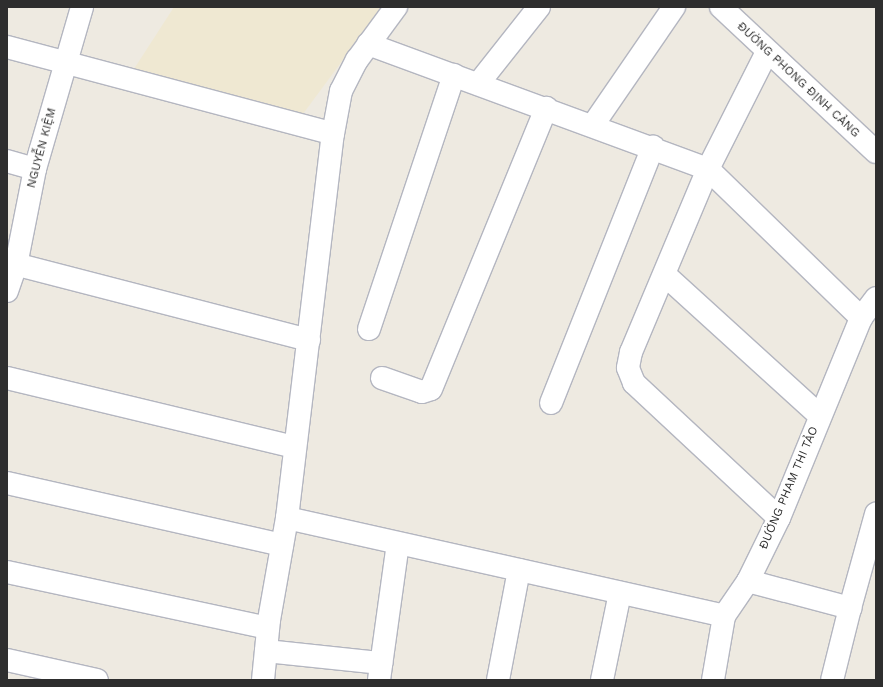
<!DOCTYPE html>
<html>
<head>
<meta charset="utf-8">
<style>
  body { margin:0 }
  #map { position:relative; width:883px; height:687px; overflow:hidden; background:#eeeae1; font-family:"Work Sans",sans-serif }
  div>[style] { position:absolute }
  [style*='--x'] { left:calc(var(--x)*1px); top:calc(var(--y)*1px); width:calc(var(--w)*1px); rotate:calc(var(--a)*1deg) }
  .education>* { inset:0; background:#efe8d2 }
  .roads { filter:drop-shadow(1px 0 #b4b6c0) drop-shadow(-1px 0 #b4b6c0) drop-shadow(0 1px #b4b6c0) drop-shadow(0 -1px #b4b6c0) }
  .minor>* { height:22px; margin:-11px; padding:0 11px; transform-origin:11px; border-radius:11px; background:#fff }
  span { translate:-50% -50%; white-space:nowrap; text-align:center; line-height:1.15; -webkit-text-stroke:4px #fff; paint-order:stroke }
  .street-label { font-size:12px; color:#2e2e2e }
  .frame { position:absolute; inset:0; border:8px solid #2e2e2e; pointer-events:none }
</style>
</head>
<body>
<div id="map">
  <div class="education">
    <i style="clip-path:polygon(174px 7px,382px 7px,300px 118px,132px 72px)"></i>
  </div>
  <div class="roads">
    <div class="minor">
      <i style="--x:721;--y:7;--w:212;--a:43.1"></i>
      <i style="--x:368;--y:44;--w:362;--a:20.2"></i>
      <i style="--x:708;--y:169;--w:214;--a:44.2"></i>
      <i style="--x:7;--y:47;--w:337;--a:14.9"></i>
      <i style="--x:767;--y:52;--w:131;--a:116.8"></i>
      <i style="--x:708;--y:169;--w:199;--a:112.8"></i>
      <i style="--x:631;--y:352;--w:16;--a:101"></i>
      <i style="--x:628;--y:368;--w:16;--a:68"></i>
      <i style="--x:634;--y:383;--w:198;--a:43"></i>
      <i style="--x:478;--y:84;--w:98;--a:-51.6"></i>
      <i style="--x:593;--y:125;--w:143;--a:-55.5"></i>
      <i style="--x:7;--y:161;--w:29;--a:16"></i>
      <i style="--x:7;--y:262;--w:312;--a:14.5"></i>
      <i style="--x:665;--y:275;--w:208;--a:42.3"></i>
      <i style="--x:7;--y:291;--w:28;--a:-71"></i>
      <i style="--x:16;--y:265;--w:98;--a:-78.8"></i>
      <i style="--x:35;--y:169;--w:169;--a:-73.8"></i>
      <i style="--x:369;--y:329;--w:268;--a:-71.5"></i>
      <i style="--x:7;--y:378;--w:295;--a:13.5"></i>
      <i style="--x:382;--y:378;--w:42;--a:19.3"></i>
      <i style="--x:422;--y:392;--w:9;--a:-18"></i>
      <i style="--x:431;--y:389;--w:304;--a:-67.7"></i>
      <i style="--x:551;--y:403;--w:276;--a:-68.3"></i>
      <i style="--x:7;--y:483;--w:282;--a:12.7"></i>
      <i style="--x:287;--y:518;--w:448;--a:12.6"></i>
      <i style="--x:7;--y:572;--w:267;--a:12.1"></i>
      <i style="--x:748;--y:581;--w:106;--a:14.8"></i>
      <i style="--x:850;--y:608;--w:74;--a:104"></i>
      <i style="--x:850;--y:608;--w:98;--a:-74.5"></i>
      <i style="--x:266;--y:651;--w:116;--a:6"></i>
      <i style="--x:7;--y:660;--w:92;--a:12.5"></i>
      <i style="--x:263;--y:680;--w:60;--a:-84.3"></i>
      <i style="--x:269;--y:620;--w:104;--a:-80"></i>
      <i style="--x:287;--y:518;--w:387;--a:-83.2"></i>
      <i style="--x:333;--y:134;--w:44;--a:-79.5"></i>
      <i style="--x:341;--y:91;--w:35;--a:-63"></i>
      <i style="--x:357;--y:60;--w:66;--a:-53.7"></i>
      <i style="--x:379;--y:680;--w:138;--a:-82.1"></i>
      <i style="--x:498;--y:680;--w:112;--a:-79.2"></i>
      <i style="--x:602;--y:680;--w:89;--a:-78.3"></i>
      <i style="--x:713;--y:680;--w:65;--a:-80.2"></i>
      <i style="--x:724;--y:616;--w:42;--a:-55.6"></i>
      <i style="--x:748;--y:581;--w:70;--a:-63.8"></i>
      <i style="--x:779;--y:518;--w:216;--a:-67.7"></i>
      <i style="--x:861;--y:318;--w:25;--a:-53"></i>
    </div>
  </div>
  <div class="street-label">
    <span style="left:798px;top:80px;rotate:43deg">ĐƯỜNG PHONG ĐỊNH CẢNG</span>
    <span style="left:42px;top:148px;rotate:-75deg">NGUYỄN KIỆM</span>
    <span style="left:789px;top:488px;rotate:-67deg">ĐƯỜNG PHAM THI TẢO</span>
  </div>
  <div class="frame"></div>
</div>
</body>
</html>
